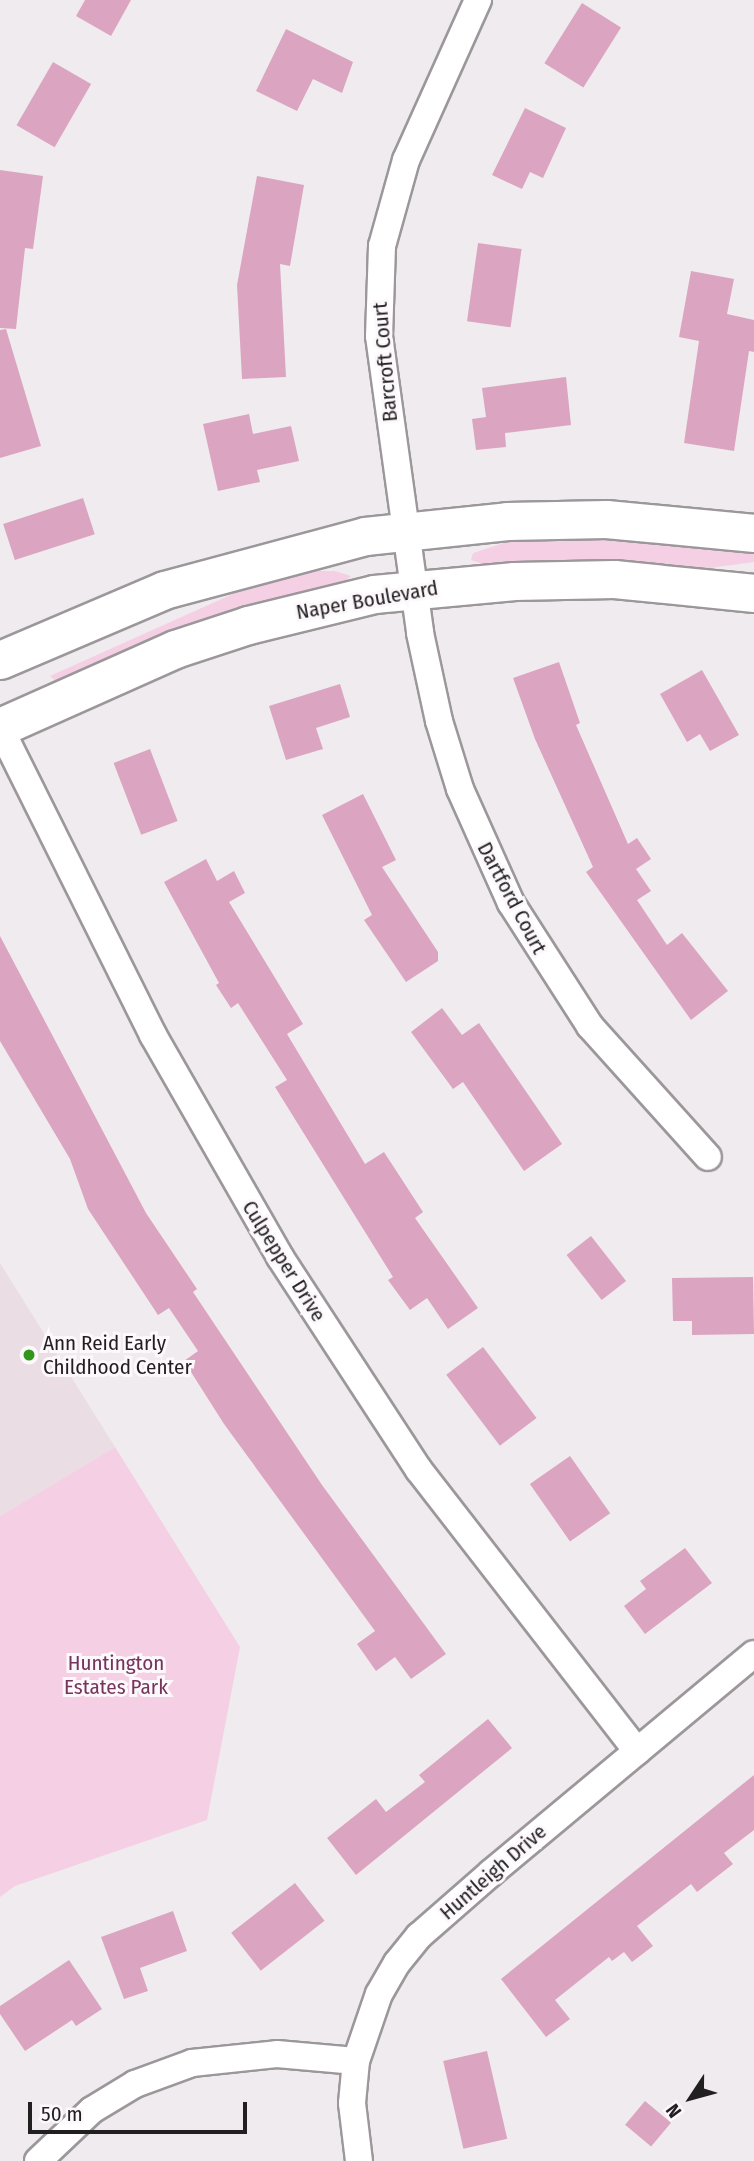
<!DOCTYPE html>
<html>
<head>
<meta charset="utf-8">
<style>
  body { margin:0 }
  #map { position:relative; width:754px; height:2161px; overflow:hidden; background:#f0ebee; font-family:"Fira Sans Condensed",sans-serif }
  div>[style] { position:absolute }
  [style*='--x'] { left:calc(var(--x)*1px); top:calc(var(--y)*1px); width:calc(var(--w)*1px); rotate:calc(var(--a)*1deg) }
  .built>* { inset:0; background:#eadde4 }
  .green>* { inset:0; background:#f5d0e4 }
  .building>* { inset:0; background:#dba5c2; transform-origin:0 0 }
  .roads { filter:drop-shadow(2px 0 #9c979a) drop-shadow(-2px 0 #9c979a) drop-shadow(0 2px #9c979a) drop-shadow(0 -2px #9c979a) }
  .street>* { height:26px; margin:-13px; padding:0 13px; transform-origin:13px; border-radius:13px; background:#fff }
  .secondary>* { height:37px; margin:-18.5px; padding:0 18.5px; transform-origin:18.5px; border-radius:18.5px; background:#fff }
  .dots>* { width:19px; height:19px; translate:-50% -50%; box-sizing:border-box; border:4px solid #fdf8fb; border-radius:50% }
  span { translate:-50% -50%; white-space:nowrap; text-align:center; line-height:1.15; -webkit-text-stroke:6px #fdf8fb; paint-order:stroke }
  .street-label { font-size:21px; color:#211f20 }
  .poi-label { font-size:21px; color:#211f20 }
  .left { translate:0 -50%; text-align:left }
  .park-label { font-size:21px; color:#75345c }
  .north { position:absolute; left:656px; top:2063px; width:70px; height:70px; -webkit-text-stroke:5px #fdf8fb; paint-order:stroke; rotate:234deg; font-size:19px; font-weight:700; line-height:28px; text-align:center; color:#211f20 }
  .north::after { content:''; display:block; margin:auto; width:24px; height:32px; background:#211f20; clip-path:polygon(50% 0,100% 100%,50% 72%,0 100%) }
  .scale { position:absolute; left:28px; top:2102px; width:219px; height:32px; box-sizing:border-box; border:4px solid #211f20; border-top:0; padding-left:9px; font-size:21px; line-height:24px; white-space:nowrap; color:#211f20; -webkit-text-stroke:5px #fdf8fb; paint-order:stroke }
</style>
</head>
<body>
<div id="map">
  <div class="built">
    <i style="clip-path:polygon(0 1263px,115px 1447px,0 1516px)"></i>
  </div>
  <div class="green">
    <i style="clip-path:polygon(513px 540px,658px 540px,744px 550px,754px 554px,754px 562px,710px 568px,488px 566px,471px 560px,473px 553px)"></i>
    <i style="clip-path:polygon(302px 571px,335px 571px,351px 576px,340px 586px,58px 683px,50px 676px,255px 584px)"></i>
    <i style="clip-path:polygon(115px 1447px,240px 1647px,207px 1820px,15px 1886px,0 1897px,0 1516px)"></i>
  </div>
  <div class="building">
    <i style="clip-path:polygon(85px 0,131px 0,111px 36px,76px 16px)"></i>
    <i style="left:582px;top:3px;width:46px;height:71px;rotate:32deg"></i>
    <i style="clip-path:polygon(286px 29px,353px 62px,342px 93px,313px 79px,297px 111px,256px 91px)"></i>
    <i style="left:53px;top:62px;width:44px;height:73px;rotate:30deg"></i>
    <i style="clip-path:polygon(525px 108px,566px 128px,543px 178px,530px 172px,522px 189px,492px 175px)"></i>
    <i style="clip-path:polygon(0 170px,43px 176px,33px 249px,25px 248px,16px 329px,0 328px)"></i>
    <i style="clip-path:polygon(257px 176px,304px 185px,290px 266px,280px 264px,286px 377px,242px 379px,237px 285px)"></i>
    <i style="left:478px;top:243px;width:44px;height:79px;rotate:8deg"></i>
    <i style="clip-path:polygon(691px 271px,734px 279px,727px 314px,754px 320px,754px 352px,749px 351px,734px 451px,684px 443px,699px 341px,679px 337px)"></i>
    <i style="clip-path:polygon(6px 329px,41px 446px,0 458px,0 330px)"></i>
    <i style="clip-path:polygon(566px 377px,571px 425px,505px 433px,506px 447px,476px 450px,472px 419px,486px 417px,482px 388px)"></i>
    <i style="clip-path:polygon(249px 414px,253px 434px,291px 426px,299px 461px,257px 470px,260px 482px,218px 491px,203px 424px)"></i>
    <i style="left:83px;top:498px;width:38px;height:84px;rotate:72deg"></i>
    <i style="clip-path:polygon(559px 662px,580px 723px,576px 725px,628px 844px,637px 838px,651px 859px,636px 869px,651px 891px,637px 900px,667px 945px,682px 933px,728px 991px,691px 1020px,586px 872px,593px 867px,535px 739px,513px 678px)"></i>
    <i style="clip-path:polygon(702px 670px,739px 735px,710px 751px,700px 734px,687px 742px,660px 694px)"></i>
    <i style="clip-path:polygon(340px 684px,350px 717px,316px 728px,323px 749px,286px 760px,269px 706px)"></i>
    <i style="left:150px;top:749px;width:77px;height:39px;rotate:69deg"></i>
    <i style="clip-path:polygon(363px 794px,396px 860px,382px 867px,438px 952px,438px 961px,406px 982px,364px 920px,372px 915px,322px 815px)"></i>
    <i style="clip-path:polygon(206px 859px,217px 881px,234px 871px,245px 893px,229px 902px,303px 1024px,287px 1034px,365px 1164px,384px 1152px,423px 1212px,415px 1218px,478px 1308px,448px 1329px,427px 1298px,410px 1310px,388px 1280px,393px 1277px,275px 1087px,287px 1080px,238px 1003px,231px 1008px,216px 985px,219px 983px,164px 882px)"></i>
    <i style="clip-path:polygon(0 936px,146px 1213px,197px 1289px,193px 1292px,322px 1485px,446px 1654px,411px 1679px,395px 1657px,376px 1671px,357px 1644px,375px 1631px,224px 1424px,184px 1361px,198px 1351px,169px 1308px,158px 1315px,88px 1209px,70px 1159px,0 1041px)"></i>
    <i style="clip-path:polygon(442px 1008px,462px 1035px,479px 1023px,562px 1144px,524px 1171px,463px 1082px,453px 1089px,411px 1032px)"></i>
    <i style="left:591px;top:1236px;width:57px;height:31px;rotate:52deg"></i>
    <i style="clip-path:polygon(753px 1277px,754px 1334px,692px 1335px,692px 1321px,673px 1321px,672px 1278px)"></i>
    <i style="left:483px;top:1347px;width:89px;height:46px;rotate:53deg"></i>
    <i style="left:570px;top:1456px;width:70px;height:49px;rotate:55deg"></i>
    <i style="clip-path:polygon(685px 1548px,712px 1583px,645px 1634px,624px 1606px,646px 1589px,640px 1581px)"></i>
    <i style="clip-path:polygon(488px 1719px,512px 1748px,356px 1875px,327px 1838px,376px 1799px,386px 1812px,425px 1782px,419px 1775px)"></i>
    <i style="clip-path:polygon(754px 1775px,754px 1830px,724px 1853px,733px 1864px,697px 1892px,691px 1884px,637px 1926px,653px 1946px,632px 1962px,624px 1952px,612px 1961px,609px 1957px,555px 2000px,570px 2019px,546px 2037px,501px 1979px)"></i>
    <i style="left:295px;top:1883px;width:48px;height:81px;rotate:52deg"></i>
    <i style="clip-path:polygon(173px 1911px,187px 1951px,140px 1968px,148px 1991px,124px 1999px,101px 1937px)"></i>
    <i style="clip-path:polygon(69px 1960px,102px 2009px,76px 2026px,72px 2020px,25px 2051px,0 2014px,0 2006px)"></i>
    <i style="left:487px;top:2051px;width:90px;height:45px;rotate:77deg"></i>
    <i style="left:645px;top:2101px;width:34px;height:31px;rotate:40deg"></i>
  </div>
  <div class="roads">
    <div class="street">
      <i style="--x:478;--y:0;--w:175;--a:114.2"></i>
      <i style="--x:406;--y:160;--w:89;--a:105.6"></i>
      <i style="--x:382;--y:246;--w:90;--a:91.9"></i>
      <i style="--x:379;--y:336;--w:300;--a:82.1"></i>
      <i style="--x:420;--y:633;--w:90;--a:77.8"></i>
      <i style="--x:439;--y:721;--w:71;--a:72.8"></i>
      <i style="--x:460;--y:789;--w:125;--a:65.9"></i>
      <i style="--x:511;--y:903;--w:146;--a:57.3"></i>
      <i style="--x:590;--y:1026;--w:176;--a:48"></i>
      <i style="--x:0;--y:728;--w:343;--a:63.5"></i>
      <i style="--x:153;--y:1035;--w:256;--a:60.2"></i>
      <i style="--x:280;--y:1257;--w:254;--a:56.9"></i>
      <i style="--x:419;--y:1470;--w:356;--a:52.2"></i>
      <i style="--x:38;--y:2161;--w:74;--a:-43.4"></i>
      <i style="--x:92;--y:2110;--w:50;--a:-31.2"></i>
      <i style="--x:135;--y:2084;--w:61;--a:-20.2"></i>
      <i style="--x:192;--y:2063;--w:85;--a:-6"></i>
      <i style="--x:277;--y:2054;--w:79;--a:5.1"></i>
      <i style="--x:359;--y:2161;--w:58;--a:-96.9"></i>
      <i style="--x:352;--y:2103;--w:42;--a:-84.6"></i>
      <i style="--x:356;--y:2061;--w:71;--a:-71.1"></i>
      <i style="--x:379;--y:1994;--w:36;--a:-60"></i>
      <i style="--x:397;--y:1963;--w:35;--a:-51"></i>
      <i style="--x:419;--y:1936;--w:96;--a:-41.2"></i>
      <i style="--x:491;--y:1873;--w:342;--a:-39.8"></i>
    </div>
    <div class="secondary">
      <i style="--x:0;--y:660;--w:178;--a:-23.1"></i>
      <i style="--x:164;--y:590;--w:208;--a:-15"></i>
      <i style="--x:365;--y:536;--w:143;--a:-6"></i>
      <i style="--x:507;--y:521;--w:99;--a:-1.2"></i>
      <i style="--x:606;--y:519;--w:149;--a:5.4"></i>
      <i style="--x:0;--y:727;--w:192;--a:-24"></i>
      <i style="--x:175;--y:649;--w:77;--a:-18.2"></i>
      <i style="--x:248;--y:625;--w:130;--a:-13.8"></i>
      <i style="--x:374;--y:594;--w:141;--a:-5.3"></i>
      <i style="--x:514;--y:581;--w:100;--a:-1.1"></i>
      <i style="--x:614;--y:579;--w:141;--a:5.7"></i>
    </div>
  </div>
  <div class="dots">
    <i style="left:29px;top:1355px;background:#31961b"></i>
  </div>
  <div class="street-label">
    <span style="left:385px;top:362px;rotate:-95deg">Barcroft Court</span>
    <span style="left:367px;top:600px;rotate:-10deg">Naper Boulevard</span>
    <span style="left:512px;top:898px;rotate:62deg">Dartford Court</span>
    <span style="left:284px;top:1261px;rotate:58deg">Culpepper Drive</span>
    <span style="left:493px;top:1872px;rotate:-41deg">Huntleigh Drive</span>
  </div>
  <div class="poi-label">
    <span class="left" style="left:43px;top:1355px">Ann Reid Early<br>Childhood Center</span>
  </div>
  <div class="park-label">
    <span style="left:116px;top:1675px">Huntington<br>Estates Park</span>
  </div>
  <div class="north">N</div>
  <div class="scale">50 m</div>
</div>
</body>
</html>
